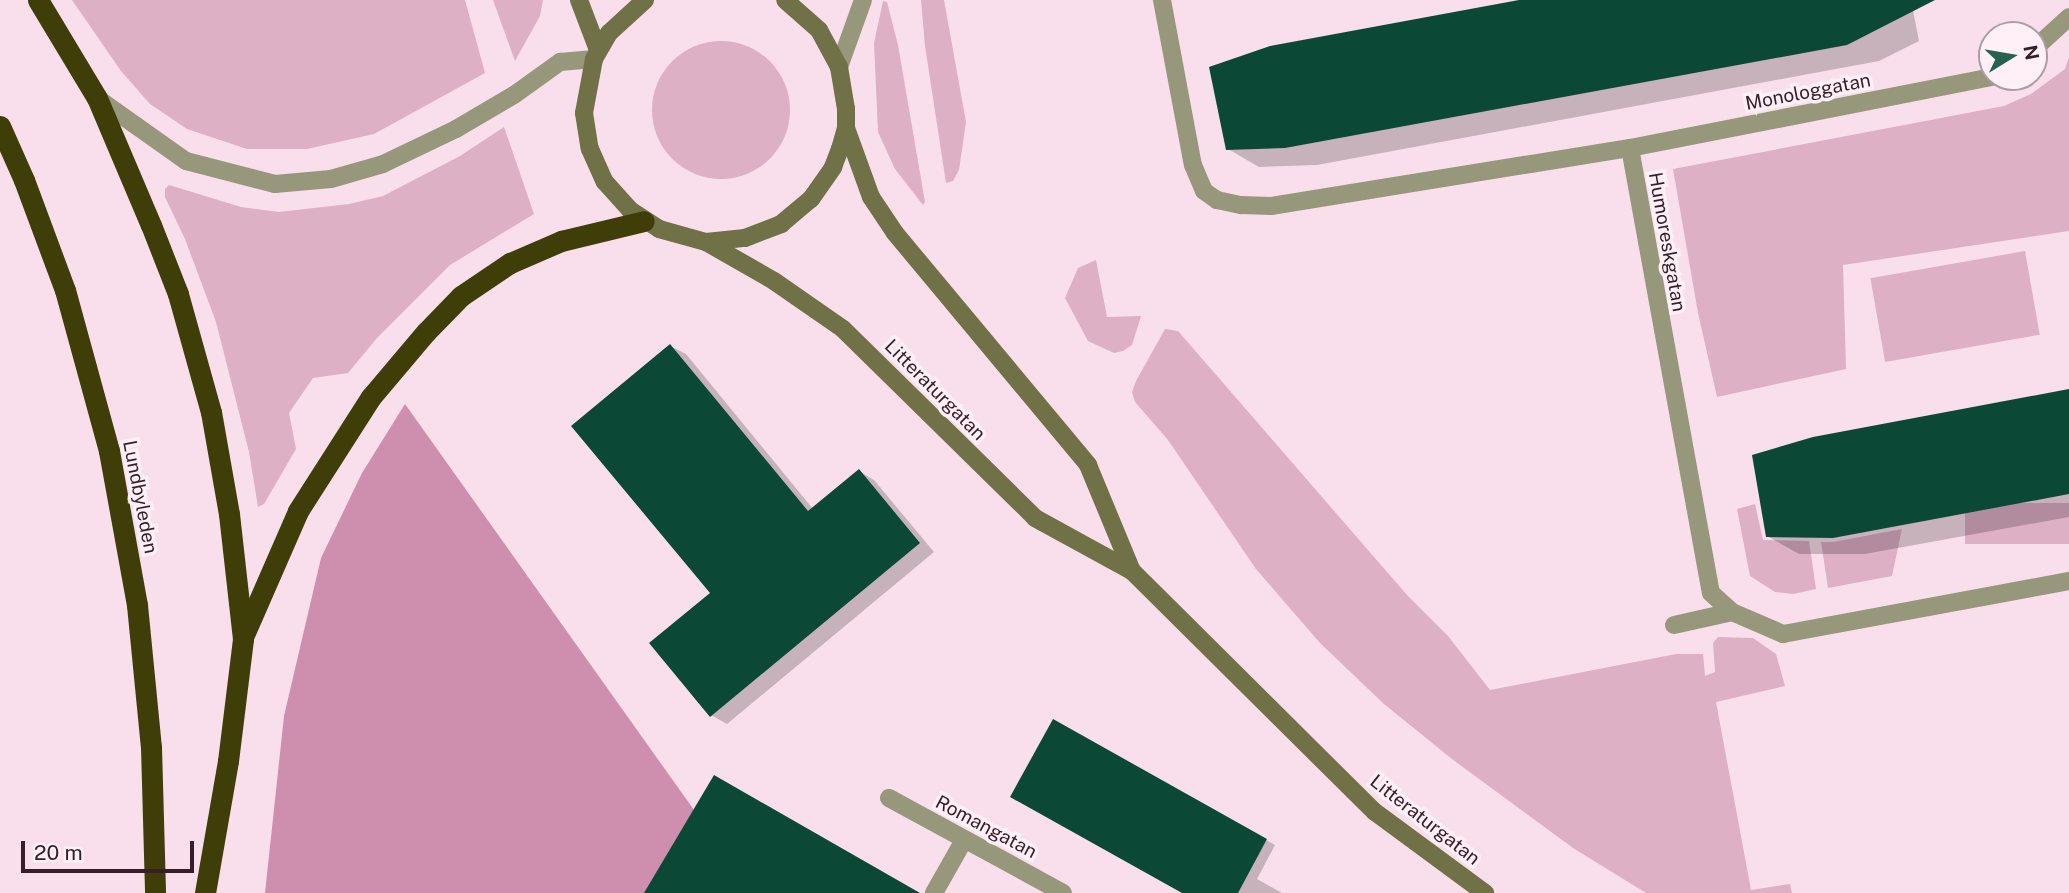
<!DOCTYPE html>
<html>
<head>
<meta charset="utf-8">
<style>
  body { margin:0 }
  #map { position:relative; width:2069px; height:893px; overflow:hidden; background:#f9dfeb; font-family:"Public Sans",sans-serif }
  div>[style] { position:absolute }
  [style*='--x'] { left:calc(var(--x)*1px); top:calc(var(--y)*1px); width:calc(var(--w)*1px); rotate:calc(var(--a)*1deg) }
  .green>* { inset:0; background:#ddb0c6; transform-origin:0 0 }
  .round { border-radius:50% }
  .forest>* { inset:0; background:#ce8faf }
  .shadow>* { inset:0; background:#0003 }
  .building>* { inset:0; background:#0b4836 }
  .lane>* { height:18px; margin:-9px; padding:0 9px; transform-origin:9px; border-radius:9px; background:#97977c }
  .street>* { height:18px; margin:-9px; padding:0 9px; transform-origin:9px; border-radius:9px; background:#97977c }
  .secondary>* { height:18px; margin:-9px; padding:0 9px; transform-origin:9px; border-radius:9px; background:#717148 }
  .highway>* { height:21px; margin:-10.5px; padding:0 10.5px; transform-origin:10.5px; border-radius:10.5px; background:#3f3e09 }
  span { translate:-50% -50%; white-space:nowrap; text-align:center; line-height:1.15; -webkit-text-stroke:7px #fef0f6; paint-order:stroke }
  .street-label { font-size:19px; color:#361e2a }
  .north { position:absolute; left:1978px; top:21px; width:70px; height:70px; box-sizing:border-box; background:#fef0f6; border:2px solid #ae9ca4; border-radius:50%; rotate:79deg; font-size:19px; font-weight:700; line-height:28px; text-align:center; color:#361e2a }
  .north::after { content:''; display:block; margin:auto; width:24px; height:32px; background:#26634e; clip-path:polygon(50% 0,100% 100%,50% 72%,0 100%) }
  .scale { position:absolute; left:21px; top:841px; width:173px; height:32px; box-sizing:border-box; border:4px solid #361e2a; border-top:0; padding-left:9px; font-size:21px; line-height:24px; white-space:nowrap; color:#361e2a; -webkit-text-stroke:5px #fef0f6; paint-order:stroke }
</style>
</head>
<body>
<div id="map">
  <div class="green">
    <i style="clip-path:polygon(72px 0,465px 0,485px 73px,374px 134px,307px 149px,247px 149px,187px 129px,150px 104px,121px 71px)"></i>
    <i style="clip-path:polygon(493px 0,543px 0,540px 16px,515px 61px)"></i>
    <i style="clip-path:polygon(921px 0,944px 0,966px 122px,959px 170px,953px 181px,946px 183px,925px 46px)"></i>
    <i style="clip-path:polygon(883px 1px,887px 2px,898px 45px,925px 202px,923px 205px,895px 169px,878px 132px,874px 43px)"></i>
    <i class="round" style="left:652px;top:41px;width:138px;height:138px"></i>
    <i style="clip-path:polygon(2069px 57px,2069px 231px,1843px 265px,1846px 369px,1717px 397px,1698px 313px,1673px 169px,2004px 106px,2031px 94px,2065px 69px)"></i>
    <i style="clip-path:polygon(504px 127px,534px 214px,450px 265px,377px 338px,348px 373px,313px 378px,289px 413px,296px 449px,264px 504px,258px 507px,249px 452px,216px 322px,185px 239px,165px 197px,165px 189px,169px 185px,241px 207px,279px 212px,349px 204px,383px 196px,460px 156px)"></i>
    <i style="left:2025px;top:251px;width:85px;height:157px;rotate:80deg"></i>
    <i style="clip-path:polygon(1096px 260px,1107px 317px,1141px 316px,1132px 345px,1123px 351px,1114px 353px,1088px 341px,1065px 298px,1078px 268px)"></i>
    <i style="clip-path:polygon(1165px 329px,1178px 331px,1407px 595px,1448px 636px,1490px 690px,1676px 654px,1703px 654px,1705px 676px,1715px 672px,1713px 643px,1718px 637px,1753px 638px,1776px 654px,1785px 686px,1716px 702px,1751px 890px,1790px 884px,1792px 893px,1646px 893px,1573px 848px,1452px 759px,1384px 704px,1320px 643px,1256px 569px,1168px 440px,1135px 402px,1132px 392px,1136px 381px)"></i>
    <i style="left:2069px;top:503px;width:41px;height:104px;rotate:90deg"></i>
    <i style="clip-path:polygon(1755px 504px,1763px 540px,1809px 541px,1816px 589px,1793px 594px,1775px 592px,1750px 576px,1737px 509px)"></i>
    <i style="clip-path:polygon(1902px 529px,1892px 576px,1828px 588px,1821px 542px,1833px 542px)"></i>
  </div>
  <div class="forest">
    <i style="clip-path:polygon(405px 404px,699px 817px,655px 893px,265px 893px,284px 716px,321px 558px,362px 473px)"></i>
  </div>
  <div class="shadow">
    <i style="clip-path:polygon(1528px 0,1911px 0,1919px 41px,1879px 61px,1317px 165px,1259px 167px,1228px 149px)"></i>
    <i style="clip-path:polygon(670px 346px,686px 354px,813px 509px,859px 471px,874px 480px,934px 552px,727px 724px,711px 715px,712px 593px)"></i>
    <i style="clip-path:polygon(2069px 391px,2069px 517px,1865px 554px,1799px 554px,1767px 536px)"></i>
    <i style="clip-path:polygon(1054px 722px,1275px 845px,1257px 879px,1282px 893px,1185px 893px)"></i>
  </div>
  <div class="building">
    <i style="clip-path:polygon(1519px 0,1935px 0,1847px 45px,1285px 148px,1226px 150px,1209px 67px,1270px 46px)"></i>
    <i style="clip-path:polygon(670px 344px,808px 511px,859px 469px,920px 543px,710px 717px,649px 643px,710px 593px,571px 426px)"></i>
    <i style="clip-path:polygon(2069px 389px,2069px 494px,1833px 538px,1766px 537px,1752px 455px,1813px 437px)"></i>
    <i style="clip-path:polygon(1053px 719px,1267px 839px,1238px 893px,1182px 893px,1010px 797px)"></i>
    <i style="clip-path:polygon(714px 775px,920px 893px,644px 893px)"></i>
  </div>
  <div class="lane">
    <i style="--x:97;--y:98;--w:109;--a:35.3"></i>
    <i style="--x:186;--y:161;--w:92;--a:14.5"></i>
    <i style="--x:275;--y:184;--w:56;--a:-5.1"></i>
    <i style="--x:331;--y:179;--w:54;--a:-16.1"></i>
    <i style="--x:383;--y:164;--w:81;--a:-25.6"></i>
    <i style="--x:456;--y:129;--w:67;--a:-30.4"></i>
    <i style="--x:514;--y:95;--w:57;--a:-35.7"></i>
    <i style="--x:560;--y:62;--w:34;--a:-5"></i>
    <i style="--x:1674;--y:625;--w:59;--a:-12.6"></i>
    <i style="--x:934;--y:893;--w:61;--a:-60.5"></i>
  </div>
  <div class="street">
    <i style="--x:1162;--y:0;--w:168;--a:79.4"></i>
    <i style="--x:1193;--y:165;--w:28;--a:67"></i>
    <i style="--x:1204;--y:191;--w:16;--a:35"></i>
    <i style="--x:1217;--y:200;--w:25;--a:12"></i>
    <i style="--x:1241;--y:205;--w:30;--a:2"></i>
    <i style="--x:1271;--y:206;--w:364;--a:-9.2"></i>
    <i style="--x:1630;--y:148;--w:370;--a:-11.1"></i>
    <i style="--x:2034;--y:49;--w:47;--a:-42.4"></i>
    <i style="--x:839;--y:67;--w:71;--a:-70.3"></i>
    <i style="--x:1630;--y:148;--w:452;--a:79.7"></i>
    <i style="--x:1711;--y:593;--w:28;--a:42"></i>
    <i style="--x:1732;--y:612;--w:56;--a:23.3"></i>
    <i style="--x:1783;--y:634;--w:291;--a:-10.5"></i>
    <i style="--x:889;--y:798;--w:198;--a:28.6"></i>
  </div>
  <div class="secondary">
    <i style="--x:579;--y:0;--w:53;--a:69.2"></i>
    <i style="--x:645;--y:0;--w:49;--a:137.5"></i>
    <i style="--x:609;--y:33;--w:30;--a:120"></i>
    <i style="--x:594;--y:59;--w:55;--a:100.5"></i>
    <i style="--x:584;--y:113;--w:36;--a:81"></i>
    <i style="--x:590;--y:149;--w:36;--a:66"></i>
    <i style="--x:605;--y:182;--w:38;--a:48"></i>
    <i style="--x:630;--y:210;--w:35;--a:33"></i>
    <i style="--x:659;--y:229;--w:49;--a:15.5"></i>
    <i style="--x:706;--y:242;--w:39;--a:-6"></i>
    <i style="--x:745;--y:238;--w:39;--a:-21"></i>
    <i style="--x:781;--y:224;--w:39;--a:-40"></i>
    <i style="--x:811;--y:199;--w:39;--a:-55"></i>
    <i style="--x:833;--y:167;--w:19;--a:-69"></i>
    <i style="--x:840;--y:149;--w:22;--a:-74"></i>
    <i style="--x:846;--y:128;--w:19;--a:-90"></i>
    <i style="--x:846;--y:109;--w:43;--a:-99.5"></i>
    <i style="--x:839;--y:67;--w:42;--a:-118.4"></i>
    <i style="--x:819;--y:30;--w:45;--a:-138.6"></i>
    <i style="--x:846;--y:128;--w:73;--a:70.1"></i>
    <i style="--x:871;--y:197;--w:43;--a:56.3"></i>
    <i style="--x:895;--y:233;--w:302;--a:50.2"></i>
    <i style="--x:1088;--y:465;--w:115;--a:67.5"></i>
    <i style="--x:706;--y:242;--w:78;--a:29.8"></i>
    <i style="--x:774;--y:281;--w:84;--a:34.8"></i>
    <i style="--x:843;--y:329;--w:269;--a:44.5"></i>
    <i style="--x:1035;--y:518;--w:111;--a:28.7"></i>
    <i style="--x:1132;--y:571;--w:342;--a:44.8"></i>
    <i style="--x:1375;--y:812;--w:137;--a:36.4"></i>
  </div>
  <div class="highway">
    <i style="--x:38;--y:0;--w:114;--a:59"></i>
    <i style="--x:97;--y:98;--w:138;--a:67"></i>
    <i style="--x:151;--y:225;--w:74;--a:68.6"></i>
    <i style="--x:178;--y:294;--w:123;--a:74.4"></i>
    <i style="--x:211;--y:412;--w:104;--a:80"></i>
    <i style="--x:229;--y:514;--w:126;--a:83.6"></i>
    <i style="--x:243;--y:639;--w:123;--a:97"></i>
    <i style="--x:228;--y:761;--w:134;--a:99.9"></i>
    <i style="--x:0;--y:126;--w:59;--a:66"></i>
    <i style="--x:24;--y:180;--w:117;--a:69.6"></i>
    <i style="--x:65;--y:290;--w:167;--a:74.7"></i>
    <i style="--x:109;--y:451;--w:157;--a:79.7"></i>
    <i style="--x:137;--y:605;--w:143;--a:84.4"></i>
    <i style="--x:151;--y:747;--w:146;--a:88.4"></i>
    <i style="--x:243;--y:637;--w:137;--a:-66.4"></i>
    <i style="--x:298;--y:511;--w:135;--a:-57.4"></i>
    <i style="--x:371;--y:397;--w:85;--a:-49.8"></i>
    <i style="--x:426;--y:332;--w:50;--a:-45.8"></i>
    <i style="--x:461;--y:296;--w:59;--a:-34"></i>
    <i style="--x:510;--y:263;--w:56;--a:-23.3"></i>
    <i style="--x:561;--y:241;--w:85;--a:-13.5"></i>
  </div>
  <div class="street-label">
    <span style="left:1808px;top:92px;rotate:-11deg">Monologgatan</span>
    <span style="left:1667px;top:242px;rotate:80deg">Humoreskgatan</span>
    <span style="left:935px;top:390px;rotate:45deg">Litteraturgatan</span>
    <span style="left:140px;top:497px;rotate:79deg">Lundbyleden</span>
    <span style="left:1425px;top:820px;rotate:38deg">Litteraturgatan</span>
    <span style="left:986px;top:827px;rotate:28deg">Romangatan</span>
  </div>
  <div class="north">N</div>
  <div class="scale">20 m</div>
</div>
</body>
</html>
